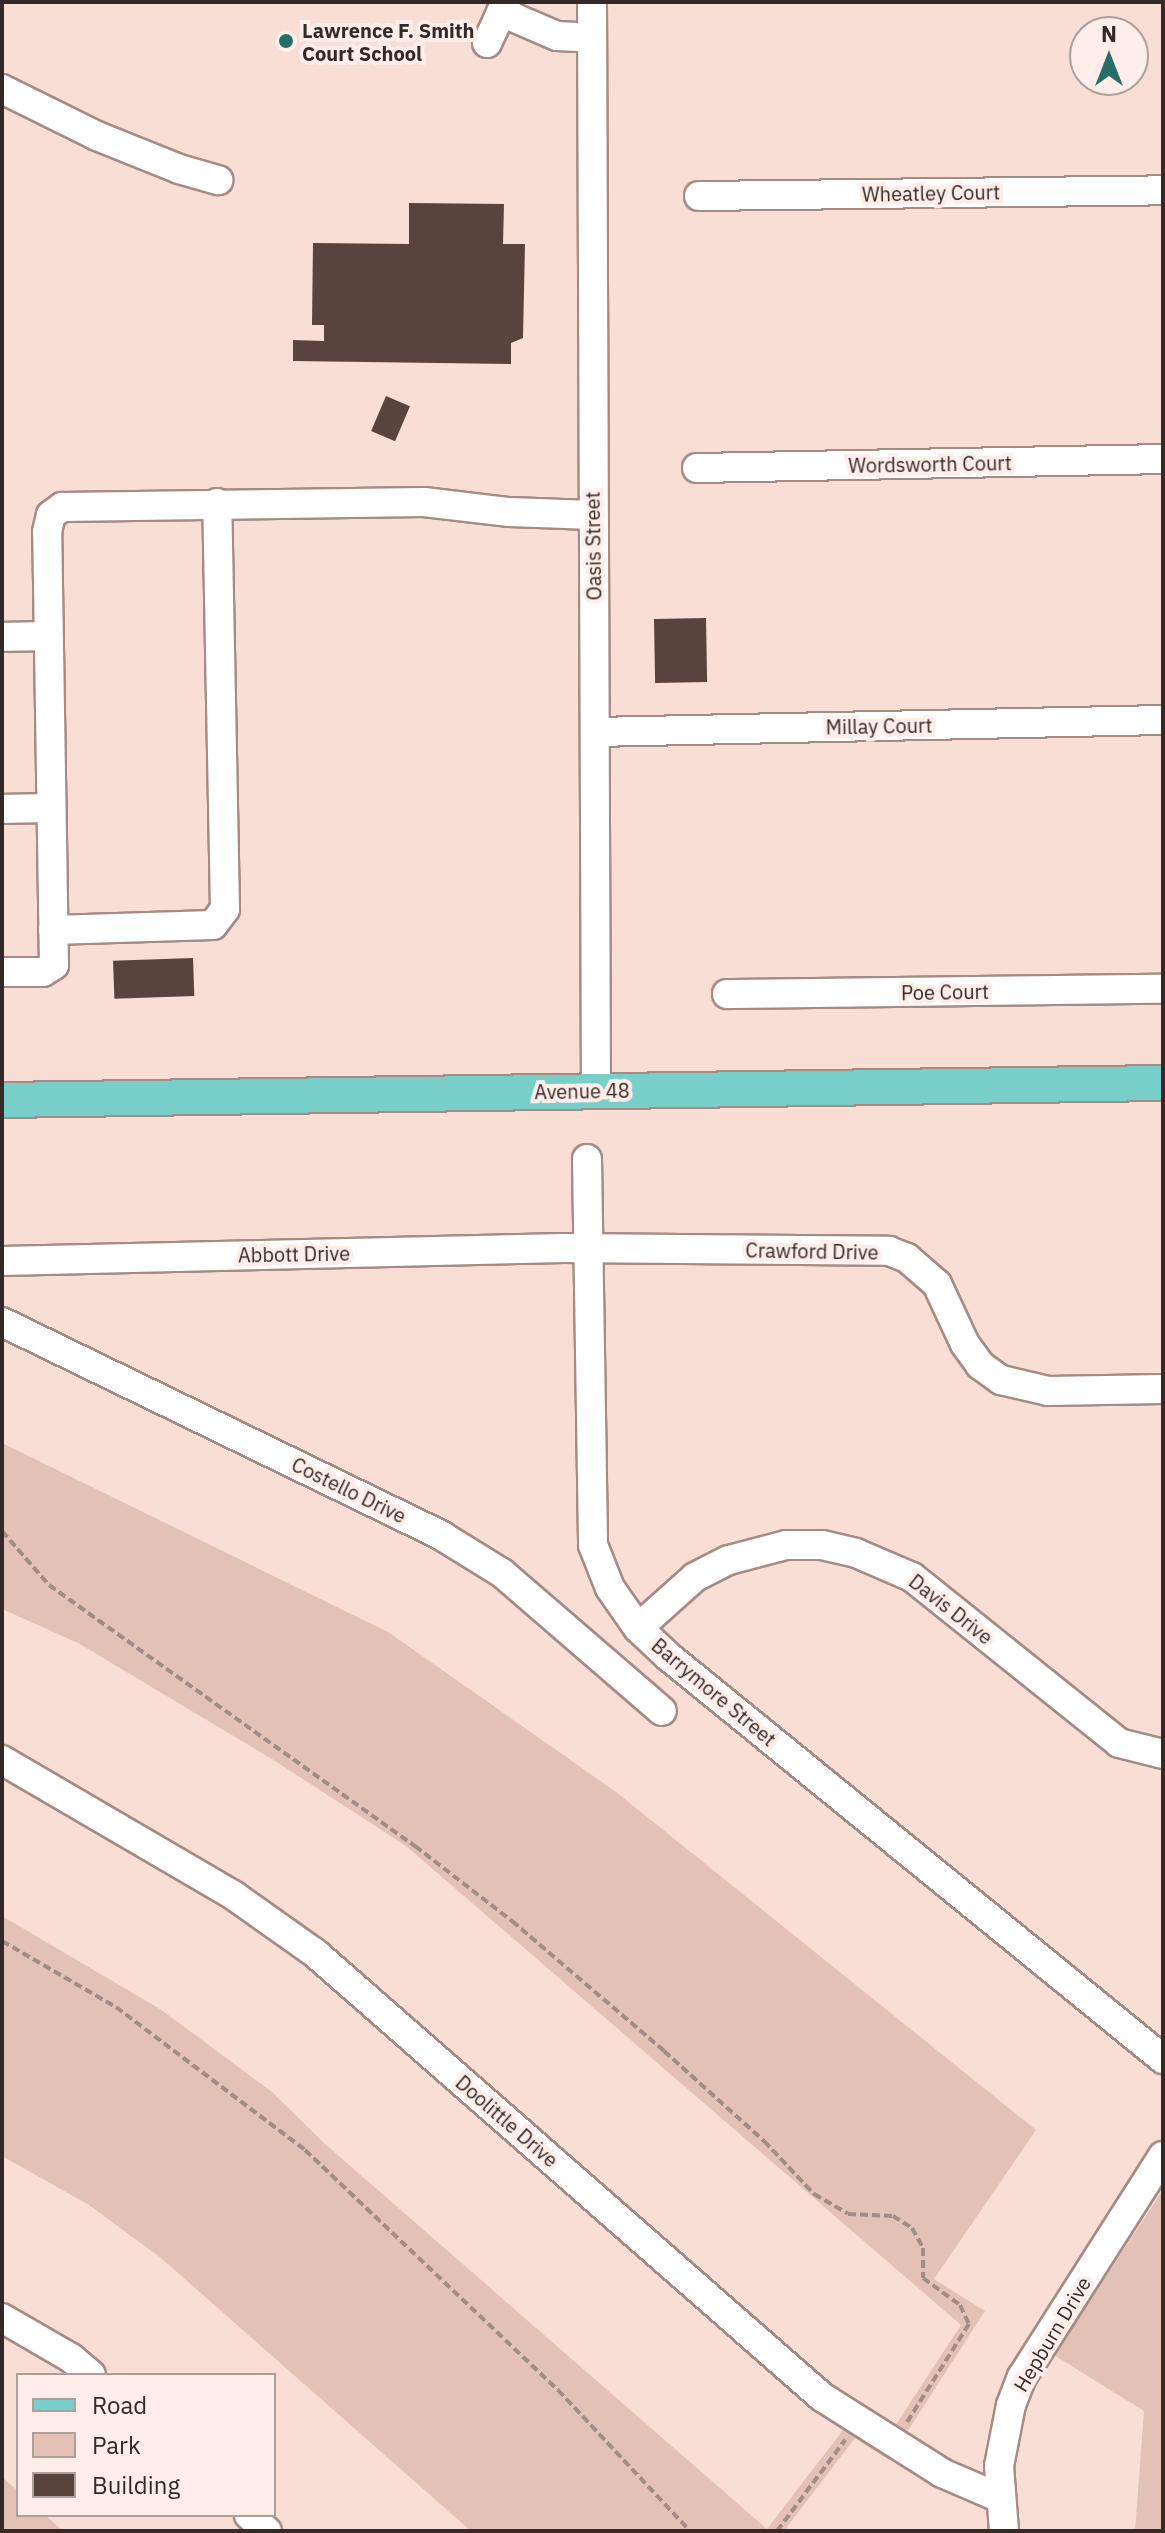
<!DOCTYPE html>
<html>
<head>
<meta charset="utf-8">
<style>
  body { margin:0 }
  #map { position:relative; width:1165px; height:2533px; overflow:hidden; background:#f8ded5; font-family:"IBM Plex Sans",sans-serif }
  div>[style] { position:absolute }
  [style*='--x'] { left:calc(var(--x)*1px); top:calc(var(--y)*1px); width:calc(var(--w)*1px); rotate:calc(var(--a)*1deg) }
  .green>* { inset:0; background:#e4c1b6 }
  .building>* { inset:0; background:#59443d; transform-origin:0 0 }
  .path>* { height:4px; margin-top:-2px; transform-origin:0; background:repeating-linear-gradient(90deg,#a08d87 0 8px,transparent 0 12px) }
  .roads { filter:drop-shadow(2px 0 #a48c84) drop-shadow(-2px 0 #a48c84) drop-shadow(0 2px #a48c84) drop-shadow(0 -2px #a48c84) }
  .minor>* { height:28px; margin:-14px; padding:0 14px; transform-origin:14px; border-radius:14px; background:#fff }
  .major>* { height:34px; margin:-17px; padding:0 17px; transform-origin:17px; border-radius:17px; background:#78cec8 }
  .dots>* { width:22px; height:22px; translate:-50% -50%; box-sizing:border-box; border:4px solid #feede8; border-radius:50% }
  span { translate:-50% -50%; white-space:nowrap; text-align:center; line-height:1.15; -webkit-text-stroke:8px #feede8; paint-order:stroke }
  .poi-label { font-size:20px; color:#332926; font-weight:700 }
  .left { translate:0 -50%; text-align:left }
  .street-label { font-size:20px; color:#332926 }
  .frame { position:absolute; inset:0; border:4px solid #332926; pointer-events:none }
  .legend { position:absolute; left:16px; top:2373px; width:260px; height:144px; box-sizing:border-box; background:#feede8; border:2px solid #ad9f9a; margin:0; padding:10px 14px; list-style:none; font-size:24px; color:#332926 }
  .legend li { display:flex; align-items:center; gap:16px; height:40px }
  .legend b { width:40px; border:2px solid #ad9f9a }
  .north { position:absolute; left:1069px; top:16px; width:80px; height:80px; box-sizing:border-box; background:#feede8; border:2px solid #ad9f9a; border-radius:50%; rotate:0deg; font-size:22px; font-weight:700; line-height:32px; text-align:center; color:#332926 }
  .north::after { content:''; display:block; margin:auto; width:28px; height:36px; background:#266f69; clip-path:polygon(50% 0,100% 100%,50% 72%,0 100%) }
</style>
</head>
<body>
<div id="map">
  <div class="green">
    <i style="clip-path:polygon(2px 1443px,388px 1632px,616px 1792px,1036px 2130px,934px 2279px,985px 2311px,889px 2460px,855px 2438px,784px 2531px,471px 2531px,161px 2258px,89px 2205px,2px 2156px,2px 1916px,160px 2009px,272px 2092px,325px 2144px,767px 2529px,863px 2404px,895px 2426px,961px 2325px,406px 1846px,272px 1759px,78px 1643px,2px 1609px)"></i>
    <i style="clip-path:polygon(1163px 2190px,1163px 2531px,1135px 2531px,1144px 2411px,1054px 2355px)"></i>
    <i style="clip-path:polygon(2px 2477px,18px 2491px,18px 2515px,45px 2515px,63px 2531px,2px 2531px)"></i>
  </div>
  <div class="building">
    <i style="clip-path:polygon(409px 203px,504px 204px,503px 244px,525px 244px,523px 338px,511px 343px,511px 364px,293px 361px,293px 340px,324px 341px,324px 325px,312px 325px,313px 243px,409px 244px)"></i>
    <i style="left:386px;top:396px;width:26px;height:38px;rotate:23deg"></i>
    <i style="left:706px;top:618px;width:64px;height:52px;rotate:89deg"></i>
    <i style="left:193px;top:958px;width:38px;height:80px;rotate:88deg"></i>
  </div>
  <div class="path">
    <i style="--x:2;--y:1531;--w:72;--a:49"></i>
    <i style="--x:49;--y:1585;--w:450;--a:35.5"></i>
    <i style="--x:415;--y:1846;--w:123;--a:37.7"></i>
    <i style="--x:512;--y:1921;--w:200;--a:40.5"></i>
    <i style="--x:664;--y:2051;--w:135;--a:42"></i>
    <i style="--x:764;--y:2141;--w:73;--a:46.7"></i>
    <i style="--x:814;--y:2194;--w:39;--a:30"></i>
    <i style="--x:848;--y:2214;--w:45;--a:2.5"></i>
    <i style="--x:893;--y:2216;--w:22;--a:32"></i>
    <i style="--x:912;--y:2228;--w:23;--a:61"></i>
    <i style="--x:923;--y:2248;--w:30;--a:90"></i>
    <i style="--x:923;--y:2278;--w:46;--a:36.1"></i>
    <i style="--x:960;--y:2305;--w:21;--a:65"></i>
    <i style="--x:969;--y:2324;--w:116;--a:122.3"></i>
    <i style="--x:2;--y:1941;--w:132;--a:30.1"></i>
    <i style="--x:116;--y:2007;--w:237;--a:37.1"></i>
    <i style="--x:305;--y:2150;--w:349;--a:43.5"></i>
    <i style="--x:558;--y:2390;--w:193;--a:46.9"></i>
    <i style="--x:777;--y:2531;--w:114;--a:-53.2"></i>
  </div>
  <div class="roads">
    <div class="minor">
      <i style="--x:592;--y:2;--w:1089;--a:89.79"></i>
      <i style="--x:501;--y:12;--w:61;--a:23.2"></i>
      <i style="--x:557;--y:36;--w:35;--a:3"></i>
      <i style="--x:487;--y:43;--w:45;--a:-65.1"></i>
      <i style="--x:2;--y:89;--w:106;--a:26.3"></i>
      <i style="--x:97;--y:136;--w:88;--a:21.9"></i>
      <i style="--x:179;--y:169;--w:41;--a:15.8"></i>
      <i style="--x:699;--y:196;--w:464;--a:-0.7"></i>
      <i style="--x:697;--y:468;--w:466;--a:-1.1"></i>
      <i style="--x:2;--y:637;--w:45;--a:-1.3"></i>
      <i style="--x:595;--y:732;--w:568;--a:-1.21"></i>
      <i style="--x:2;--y:809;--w:48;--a:-1.2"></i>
      <i style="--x:53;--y:930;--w:160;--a:-1.8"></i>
      <i style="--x:213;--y:925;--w:20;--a:-53"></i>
      <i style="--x:225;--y:909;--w:406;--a:-91.1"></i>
      <i style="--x:2;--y:972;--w:41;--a:0"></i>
      <i style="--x:43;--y:972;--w:13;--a:-32"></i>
      <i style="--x:54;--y:965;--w:433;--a:-90.9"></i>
      <i style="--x:47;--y:532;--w:17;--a:-77"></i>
      <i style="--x:51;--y:515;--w:14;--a:-36"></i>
      <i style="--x:62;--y:507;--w:362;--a:-0.8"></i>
      <i style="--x:424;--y:502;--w:86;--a:6.7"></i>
      <i style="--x:509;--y:512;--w:83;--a:2.1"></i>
      <i style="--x:727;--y:994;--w:436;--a:-0.7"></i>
      <i style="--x:587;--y:1159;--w:386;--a:89.1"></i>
      <i style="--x:593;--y:1545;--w:46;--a:68.4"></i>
      <i style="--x:610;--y:1588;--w:49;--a:55"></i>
      <i style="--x:638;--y:1628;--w:42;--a:43.1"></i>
      <i style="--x:669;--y:1657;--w:637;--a:39.14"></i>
      <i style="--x:2;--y:1261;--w:562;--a:-1.33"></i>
      <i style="--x:564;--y:1248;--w:325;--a:0.5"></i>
      <i style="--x:889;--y:1251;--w:19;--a:21"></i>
      <i style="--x:907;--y:1258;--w:40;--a:41"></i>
      <i style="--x:937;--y:1284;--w:66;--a:65"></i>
      <i style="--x:965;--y:1344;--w:26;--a:54"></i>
      <i style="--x:980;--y:1365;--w:26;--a:36"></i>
      <i style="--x:1001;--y:1380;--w:48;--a:13.2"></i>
      <i style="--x:1048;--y:1391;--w:115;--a:-1"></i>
      <i style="--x:2;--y:1322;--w:489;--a:25.9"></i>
      <i style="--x:442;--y:1536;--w:70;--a:31.7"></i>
      <i style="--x:502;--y:1573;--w:211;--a:40.8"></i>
      <i style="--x:638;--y:1628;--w:76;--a:-41.8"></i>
      <i style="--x:695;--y:1577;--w:38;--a:-27"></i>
      <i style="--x:729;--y:1560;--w:59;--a:-14.7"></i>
      <i style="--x:786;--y:1545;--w:36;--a:0"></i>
      <i style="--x:822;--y:1545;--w:35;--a:13"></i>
      <i style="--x:856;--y:1553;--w:61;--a:23.2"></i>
      <i style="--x:912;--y:1577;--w:265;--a:38.7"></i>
      <i style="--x:1119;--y:1743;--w:45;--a:14"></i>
      <i style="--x:2;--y:1760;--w:268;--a:30.3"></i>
      <i style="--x:233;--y:1895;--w:100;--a:35.3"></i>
      <i style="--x:315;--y:1953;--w:674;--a:41.21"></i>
      <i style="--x:822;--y:2397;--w:142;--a:32.3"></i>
      <i style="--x:942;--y:2473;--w:63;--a:23.3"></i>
      <i style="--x:2;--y:2318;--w:80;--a:30.1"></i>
      <i style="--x:71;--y:2358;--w:26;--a:40"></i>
      <i style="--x:249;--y:2515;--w:24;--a:42"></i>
      <i style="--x:1004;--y:2531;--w:65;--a:-94.4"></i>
      <i style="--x:999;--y:2466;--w:62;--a:-78.9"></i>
      <i style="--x:1011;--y:2405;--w:30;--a:-69"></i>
      <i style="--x:1022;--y:2377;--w:262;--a:-57.5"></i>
    </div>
    <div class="major">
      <i style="--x:2;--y:1100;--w:1161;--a:-0.84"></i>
    </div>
  </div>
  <div class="dots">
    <i style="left:286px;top:41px;background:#266f69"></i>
  </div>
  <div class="poi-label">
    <span class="left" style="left:302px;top:42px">Lawrence F. Smith<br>Court School</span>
  </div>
  <div class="street-label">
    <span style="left:931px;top:193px;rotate:-1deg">Wheatley Court</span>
    <span style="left:930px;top:464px;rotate:-1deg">Wordsworth Court</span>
    <span style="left:593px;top:546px;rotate:-91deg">Oasis Street</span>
    <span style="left:879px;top:726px;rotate:-1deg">Millay Court</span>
    <span style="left:945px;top:992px;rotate:-1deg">Poe Court</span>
    <span style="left:582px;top:1091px;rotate:-1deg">Avenue 48</span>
    <span style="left:812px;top:1251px;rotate:1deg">Crawford Drive</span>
    <span style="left:294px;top:1254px;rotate:-1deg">Abbott Drive</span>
    <span style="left:349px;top:1490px;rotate:26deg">Costello Drive</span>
    <span style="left:951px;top:1609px;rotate:38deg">Davis Drive</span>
    <span style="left:714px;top:1692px;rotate:40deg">Barrymore Street</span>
    <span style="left:507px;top:2121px;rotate:41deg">Doolittle Drive</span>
    <span style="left:1052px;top:2334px;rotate:-59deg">Hepburn Drive</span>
  </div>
  <div class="frame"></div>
  <ul class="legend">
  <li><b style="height:10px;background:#78cec8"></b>Road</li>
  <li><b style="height:22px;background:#e4c1b6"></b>Park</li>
  <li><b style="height:22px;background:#59443d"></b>Building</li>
  </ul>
  <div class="north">N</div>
</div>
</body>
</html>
